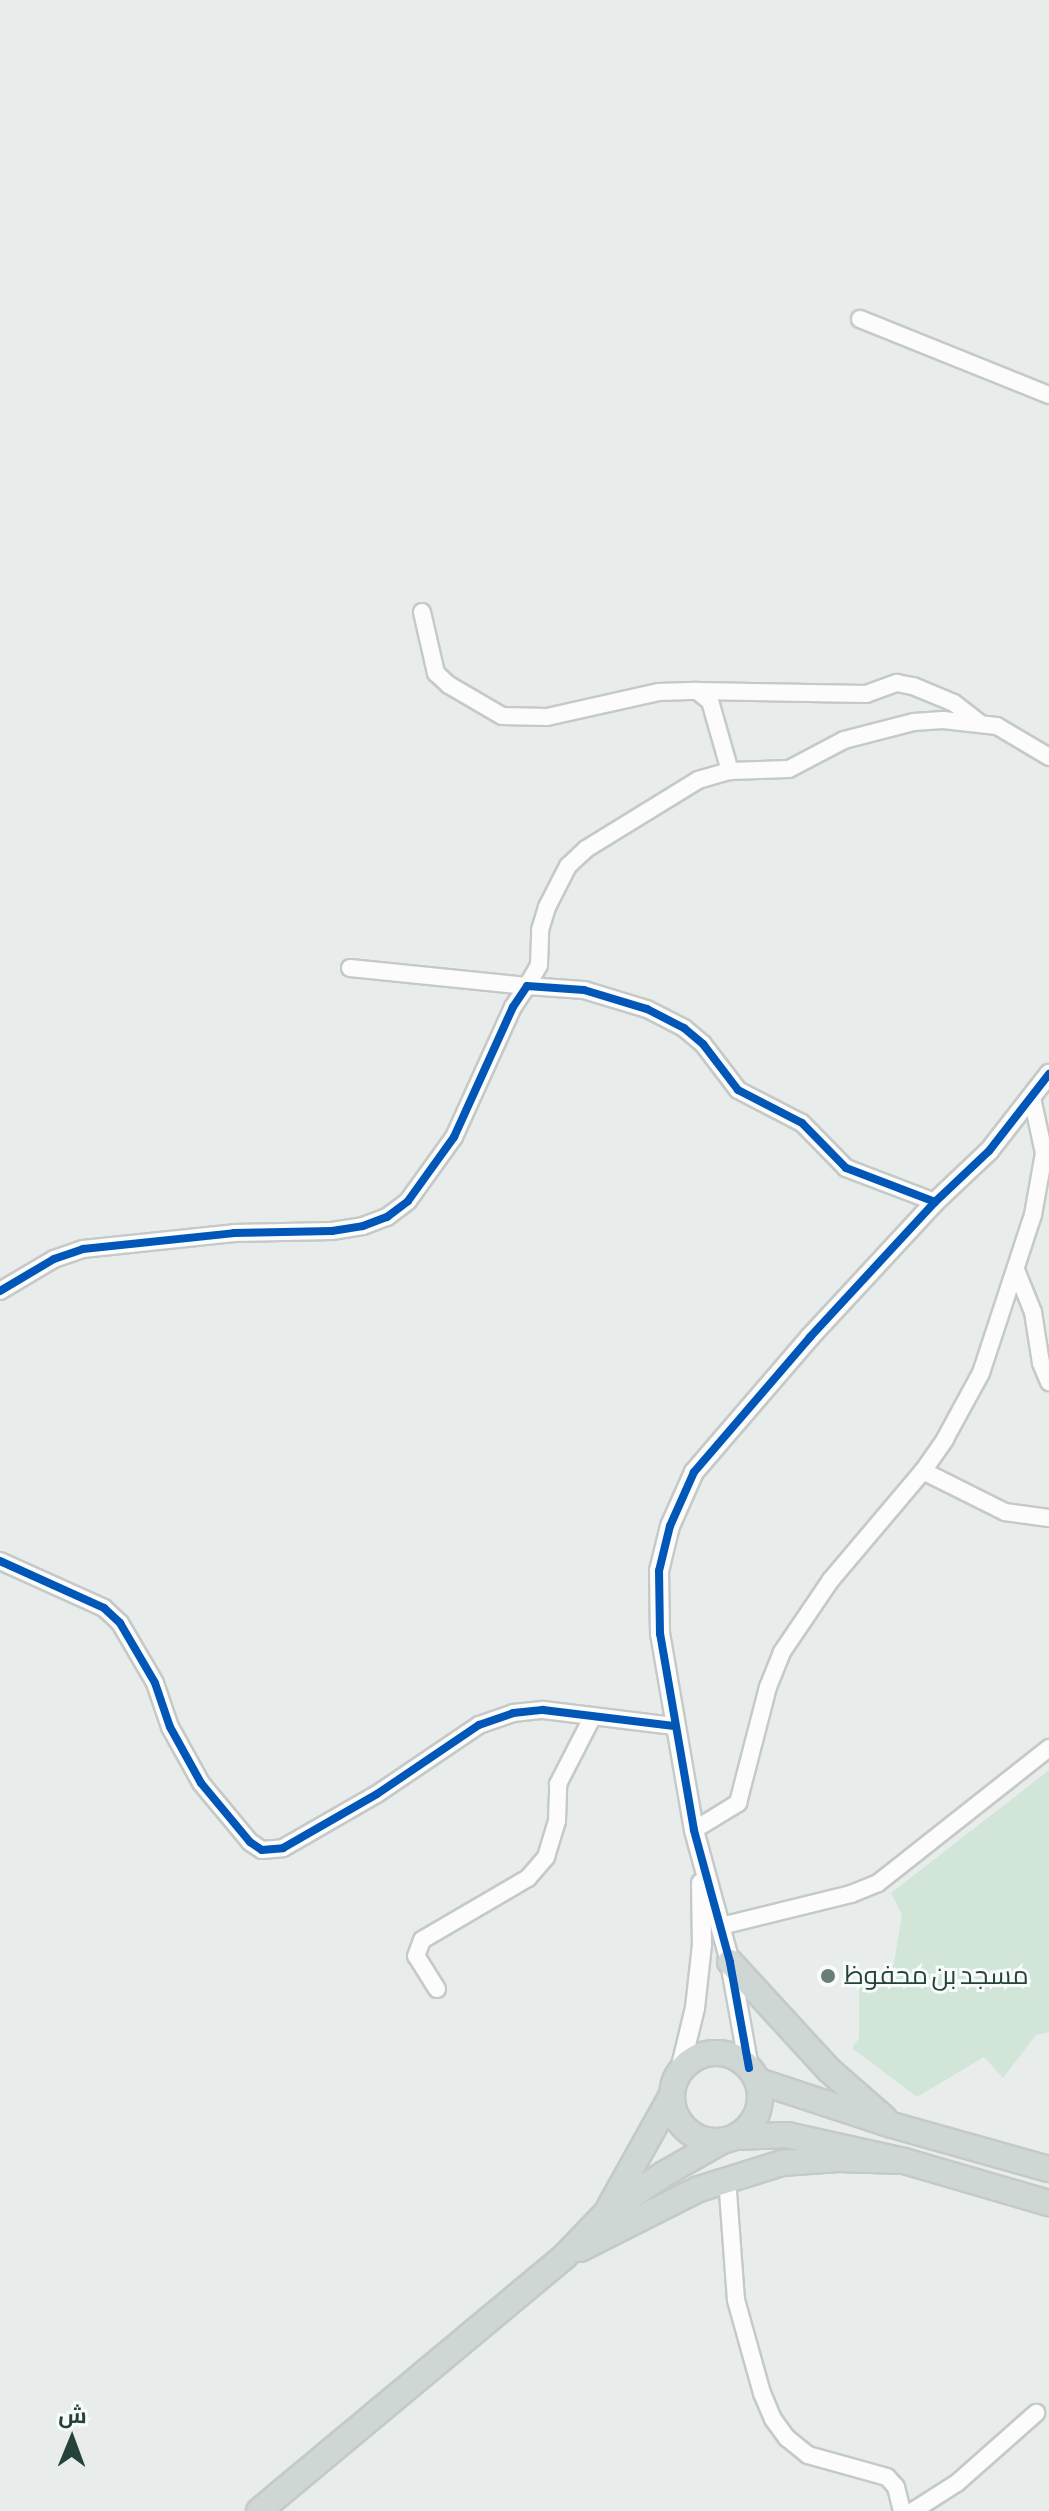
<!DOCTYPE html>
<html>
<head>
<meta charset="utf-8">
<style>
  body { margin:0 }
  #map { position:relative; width:1049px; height:2511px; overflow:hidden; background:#e8edeb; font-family:"Asap Condensed",Cairo,sans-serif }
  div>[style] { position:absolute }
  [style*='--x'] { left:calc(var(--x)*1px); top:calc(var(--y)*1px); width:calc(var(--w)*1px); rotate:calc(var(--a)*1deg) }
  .green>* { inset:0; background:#d1e6d8 }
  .roads { filter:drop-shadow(2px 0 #c5cac8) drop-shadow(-2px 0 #c5cac8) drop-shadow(0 2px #c5cac8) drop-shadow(0 -2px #c5cac8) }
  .minor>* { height:16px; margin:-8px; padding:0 8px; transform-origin:8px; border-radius:8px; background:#fcfcfc }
  .tertiary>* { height:18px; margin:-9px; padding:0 9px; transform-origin:9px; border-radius:9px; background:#fcfcfc }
  .primary>* { height:24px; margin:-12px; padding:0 12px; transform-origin:12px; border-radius:12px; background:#cfd7d5 }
  .primary>.ring { margin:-12px; padding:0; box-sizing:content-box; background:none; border:24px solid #cfd7d5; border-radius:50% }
  .cycleway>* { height:8px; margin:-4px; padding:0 4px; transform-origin:4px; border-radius:4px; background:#0057b8 }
  .dots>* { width:22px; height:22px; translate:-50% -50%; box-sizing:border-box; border:4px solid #f7fbf9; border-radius:50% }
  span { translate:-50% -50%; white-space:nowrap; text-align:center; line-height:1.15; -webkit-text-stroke:6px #f7fbf9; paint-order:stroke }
  .poi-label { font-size:26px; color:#24423a }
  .left { translate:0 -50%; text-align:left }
  .north { position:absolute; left:32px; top:2399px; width:80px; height:80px; -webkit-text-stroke:6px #f7fbf9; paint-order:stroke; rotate:1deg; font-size:22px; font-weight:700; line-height:32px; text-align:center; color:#24423a }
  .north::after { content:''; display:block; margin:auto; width:28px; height:36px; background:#24423a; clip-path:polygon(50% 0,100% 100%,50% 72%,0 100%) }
</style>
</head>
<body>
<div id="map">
  <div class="green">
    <i style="clip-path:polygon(1049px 1770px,1049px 2032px,1036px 2035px,1003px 2078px,984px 2057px,917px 2097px,852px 2048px,859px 2038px,859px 1979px,874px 1985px,891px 1981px,902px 1915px,891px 1893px)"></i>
  </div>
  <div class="roads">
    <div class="minor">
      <i style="--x:860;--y:319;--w:204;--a:21.9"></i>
      <i style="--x:422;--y:612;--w:63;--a:77.1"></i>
      <i style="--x:436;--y:673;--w:18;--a:43"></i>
      <i style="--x:449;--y:685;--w:61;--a:30.3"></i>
      <i style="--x:502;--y:716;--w:45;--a:1.3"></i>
      <i style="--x:547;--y:717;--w:115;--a:-12.6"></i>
      <i style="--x:659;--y:692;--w:38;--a:-2"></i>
      <i style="--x:697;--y:691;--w:16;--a:38"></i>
      <i style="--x:710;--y:701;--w:73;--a:74.1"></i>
      <i style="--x:697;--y:691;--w:169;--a:1"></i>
      <i style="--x:866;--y:694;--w:33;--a:-20"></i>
      <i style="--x:897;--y:683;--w:16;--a:11"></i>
      <i style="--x:913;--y:686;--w:44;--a:22.5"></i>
      <i style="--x:954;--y:703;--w:31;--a:38"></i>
      <i style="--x:350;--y:968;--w:178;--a:5.8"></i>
      <i style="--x:527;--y:986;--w:24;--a:-60"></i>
      <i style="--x:539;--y:965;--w:35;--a:-88"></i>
      <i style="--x:540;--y:930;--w:24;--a:-73"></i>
      <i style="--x:547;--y:907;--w:46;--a:-62.9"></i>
      <i style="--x:568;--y:866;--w:25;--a:-43"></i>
      <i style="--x:586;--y:849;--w:132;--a:-31.6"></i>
      <i style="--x:698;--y:780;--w:33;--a:-16"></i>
      <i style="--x:730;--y:771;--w:59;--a:-1.9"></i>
      <i style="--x:789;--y:769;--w:62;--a:-27.8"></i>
      <i style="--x:844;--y:740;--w:72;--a:-14.4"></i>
      <i style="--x:914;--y:722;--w:29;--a:-4"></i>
      <i style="--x:943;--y:720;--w:54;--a:6.3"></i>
      <i style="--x:997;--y:726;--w:61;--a:30.8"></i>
      <i style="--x:1016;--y:1270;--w:45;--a:68"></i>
      <i style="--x:1033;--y:1312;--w:52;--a:81.1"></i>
      <i style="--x:1041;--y:1363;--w:21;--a:67"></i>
      <i style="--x:0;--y:1291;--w:63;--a:-30.7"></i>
      <i style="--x:54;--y:1259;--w:31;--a:-19"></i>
      <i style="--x:83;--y:1249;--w:152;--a:-6"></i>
      <i style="--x:234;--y:1233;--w:98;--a:-1.2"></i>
      <i style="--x:332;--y:1231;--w:31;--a:-9"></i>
      <i style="--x:363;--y:1226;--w:26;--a:-21"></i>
      <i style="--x:387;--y:1217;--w:26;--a:-37"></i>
      <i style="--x:408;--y:1201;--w:79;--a:-54.3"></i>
      <i style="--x:454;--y:1137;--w:143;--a:-65.6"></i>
      <i style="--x:513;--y:1007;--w:25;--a:-56"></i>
      <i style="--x:527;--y:986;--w:57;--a:4"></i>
      <i style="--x:584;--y:990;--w:66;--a:16.8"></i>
      <i style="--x:647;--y:1009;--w:42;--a:27.2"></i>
      <i style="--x:684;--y:1028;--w:25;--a:40"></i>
      <i style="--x:703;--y:1044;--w:58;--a:52.7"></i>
      <i style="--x:738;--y:1090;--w:72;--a:27.3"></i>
      <i style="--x:802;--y:1123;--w:63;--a:45.6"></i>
      <i style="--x:846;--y:1168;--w:95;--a:20.9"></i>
      <i style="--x:923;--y:1471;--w:92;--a:26.6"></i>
      <i style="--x:1005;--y:1512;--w:44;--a:7.8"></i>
      <i style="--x:0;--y:1561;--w:114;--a:24.3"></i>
      <i style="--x:104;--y:1608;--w:22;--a:43"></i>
      <i style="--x:120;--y:1623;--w:69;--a:59.7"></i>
      <i style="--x:155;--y:1683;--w:46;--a:71.2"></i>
      <i style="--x:170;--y:1727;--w:64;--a:61"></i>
      <i style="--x:201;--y:1783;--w:77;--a:50.3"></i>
      <i style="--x:250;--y:1842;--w:14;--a:34"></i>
      <i style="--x:262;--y:1850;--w:21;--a:-5"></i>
      <i style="--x:283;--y:1848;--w:108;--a:-29.9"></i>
      <i style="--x:377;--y:1794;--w:123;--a:-34.1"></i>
      <i style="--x:479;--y:1725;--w:36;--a:-19"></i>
      <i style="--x:513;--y:1713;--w:30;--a:-6"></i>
      <i style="--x:543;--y:1710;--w:132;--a:7"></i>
      <i style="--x:694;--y:1830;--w:52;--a:-31.5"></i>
      <i style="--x:738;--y:1803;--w:120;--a:-75.5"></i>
      <i style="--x:768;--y:1687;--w:38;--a:-68"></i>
      <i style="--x:782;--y:1652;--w:86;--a:-55.9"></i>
      <i style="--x:830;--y:1581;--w:144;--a:-49.8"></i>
      <i style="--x:923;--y:1471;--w:39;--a:-55"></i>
      <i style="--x:945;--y:1439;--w:75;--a:-61.4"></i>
      <i style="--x:981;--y:1373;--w:166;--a:-71.8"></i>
      <i style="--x:1033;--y:1215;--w:63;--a:-79.9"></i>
      <i style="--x:1044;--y:1153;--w:56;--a:-102.3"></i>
      <i style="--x:721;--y:1926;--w:134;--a:-13.8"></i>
      <i style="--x:851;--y:1894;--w:29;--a:-22"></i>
      <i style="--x:878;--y:1883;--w:218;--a:-38.3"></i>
      <i style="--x:437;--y:1989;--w:39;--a:-122"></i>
      <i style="--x:416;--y:1956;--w:17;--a:-69"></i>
      <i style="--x:422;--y:1940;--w:123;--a:-30.3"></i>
      <i style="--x:528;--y:1878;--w:28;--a:-49"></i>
      <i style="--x:546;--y:1857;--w:38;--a:-73"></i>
      <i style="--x:557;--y:1821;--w:37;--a:-88"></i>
      <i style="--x:558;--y:1784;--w:76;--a:-62.8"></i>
      <i style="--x:727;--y:2178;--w:122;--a:85.8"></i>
      <i style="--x:736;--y:2300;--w:97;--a:74.4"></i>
      <i style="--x:762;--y:2393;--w:28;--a:67"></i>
      <i style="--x:773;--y:2419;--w:24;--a:54"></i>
      <i style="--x:787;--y:2438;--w:27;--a:39"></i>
      <i style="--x:808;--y:2455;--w:82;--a:15.6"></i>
      <i style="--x:887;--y:2477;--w:13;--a:48"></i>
      <i style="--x:896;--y:2487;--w:25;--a:76"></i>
      <i style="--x:913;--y:2511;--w:52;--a:-32.5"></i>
      <i style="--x:957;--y:2483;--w:106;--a:-41.5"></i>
    </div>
    <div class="tertiary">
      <i style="--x:749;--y:2068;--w:108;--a:-100.2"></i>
      <i style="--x:730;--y:1962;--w:137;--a:-105.3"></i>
      <i style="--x:694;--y:1830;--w:199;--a:-99.8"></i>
      <i style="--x:660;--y:1634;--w:63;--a:-90.9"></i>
      <i style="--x:659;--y:1571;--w:46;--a:-76.3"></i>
      <i style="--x:670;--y:1526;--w:59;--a:-66"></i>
      <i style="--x:694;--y:1472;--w:178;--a:-49.3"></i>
      <i style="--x:810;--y:1337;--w:184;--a:-47.2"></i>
      <i style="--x:935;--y:1202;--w:74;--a:-43.4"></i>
      <i style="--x:989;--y:1151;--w:98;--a:-52.1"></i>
      <i style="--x:679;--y:2074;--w:68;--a:-76.4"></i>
      <i style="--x:695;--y:2008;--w:63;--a:-83.7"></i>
      <i style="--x:702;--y:1945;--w:62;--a:-90.9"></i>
    </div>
    <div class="primary">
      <i style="--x:730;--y:1962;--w:147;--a:47.5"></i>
      <i style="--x:829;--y:2070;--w:73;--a:41.1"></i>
      <i class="ring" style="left:672px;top:2053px;width:64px;height:64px"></i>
      <i style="--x:758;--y:2081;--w:141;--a:18.2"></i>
      <i style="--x:892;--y:2125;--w:163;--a:15.7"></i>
      <i style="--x:736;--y:2137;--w:51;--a:-2.2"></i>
      <i style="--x:787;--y:2135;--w:120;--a:12.5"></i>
      <i style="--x:904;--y:2161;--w:151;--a:16.2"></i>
      <i style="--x:610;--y:2206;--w:127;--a:-60.8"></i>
      <i style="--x:580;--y:2249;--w:133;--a:-26.8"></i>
      <i style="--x:699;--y:2189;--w:87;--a:-17.4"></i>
      <i style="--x:782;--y:2163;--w:57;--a:-4"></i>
      <i style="--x:839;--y:2159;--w:65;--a:1.8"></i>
      <i style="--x:259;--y:2511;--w:397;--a:-39.8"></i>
      <i style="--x:564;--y:2257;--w:62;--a:-46.3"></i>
      <i style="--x:607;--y:2212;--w:69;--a:-33.7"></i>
      <i style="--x:664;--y:2174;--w:67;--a:-29.6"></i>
    </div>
  </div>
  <div class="cycleway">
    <i style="--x:0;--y:1291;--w:63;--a:-30.7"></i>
    <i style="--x:54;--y:1259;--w:31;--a:-19"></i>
    <i style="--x:83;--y:1249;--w:152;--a:-6"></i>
    <i style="--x:234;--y:1233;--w:98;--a:-1.2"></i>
    <i style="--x:332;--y:1231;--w:31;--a:-9"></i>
    <i style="--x:363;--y:1226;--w:26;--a:-21"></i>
    <i style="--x:387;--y:1217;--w:26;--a:-37"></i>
    <i style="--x:408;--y:1201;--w:79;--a:-54.3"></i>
    <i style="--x:454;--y:1137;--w:143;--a:-65.6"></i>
    <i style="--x:513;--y:1007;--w:25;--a:-56"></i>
    <i style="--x:527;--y:986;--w:57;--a:4"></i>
    <i style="--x:584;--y:990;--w:66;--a:16.8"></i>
    <i style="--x:647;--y:1009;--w:42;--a:27.2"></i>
    <i style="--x:684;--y:1028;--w:25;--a:40"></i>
    <i style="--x:703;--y:1044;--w:58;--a:52.7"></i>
    <i style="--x:738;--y:1090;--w:72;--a:27.3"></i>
    <i style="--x:802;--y:1123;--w:63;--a:45.6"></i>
    <i style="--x:846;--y:1168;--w:95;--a:20.9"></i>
    <i style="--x:0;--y:1561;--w:114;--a:24.3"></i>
    <i style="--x:104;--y:1608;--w:22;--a:43"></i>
    <i style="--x:120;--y:1623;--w:69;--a:59.7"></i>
    <i style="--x:155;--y:1683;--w:46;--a:71.2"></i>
    <i style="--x:170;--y:1727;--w:64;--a:61"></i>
    <i style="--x:201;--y:1783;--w:77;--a:50.3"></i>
    <i style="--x:250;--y:1842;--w:14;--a:34"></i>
    <i style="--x:262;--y:1850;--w:21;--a:-5"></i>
    <i style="--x:283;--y:1848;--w:108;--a:-29.9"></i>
    <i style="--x:377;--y:1794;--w:123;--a:-34.1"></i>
    <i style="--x:479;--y:1725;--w:36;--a:-19"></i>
    <i style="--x:513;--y:1713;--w:30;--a:-6"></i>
    <i style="--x:543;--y:1710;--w:132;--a:7"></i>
    <i style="--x:749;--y:2068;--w:108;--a:-100.2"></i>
    <i style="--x:730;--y:1962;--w:137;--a:-105.3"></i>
    <i style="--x:694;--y:1830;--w:199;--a:-99.8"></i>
    <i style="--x:660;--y:1634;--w:63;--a:-90.9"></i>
    <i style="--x:659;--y:1571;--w:46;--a:-76.3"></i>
    <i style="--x:670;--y:1526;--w:59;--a:-66"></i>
    <i style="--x:694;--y:1472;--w:178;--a:-49.3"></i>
    <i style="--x:810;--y:1337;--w:184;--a:-47.2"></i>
    <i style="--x:935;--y:1202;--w:74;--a:-43.4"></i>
    <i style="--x:989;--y:1151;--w:98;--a:-52.1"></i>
  </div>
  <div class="dots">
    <i style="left:828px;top:1976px;background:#697e78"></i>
  </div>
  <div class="poi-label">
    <span class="left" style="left:844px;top:1976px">مسجد بن محفوظ</span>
  </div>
  <div class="north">ش</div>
</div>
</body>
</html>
